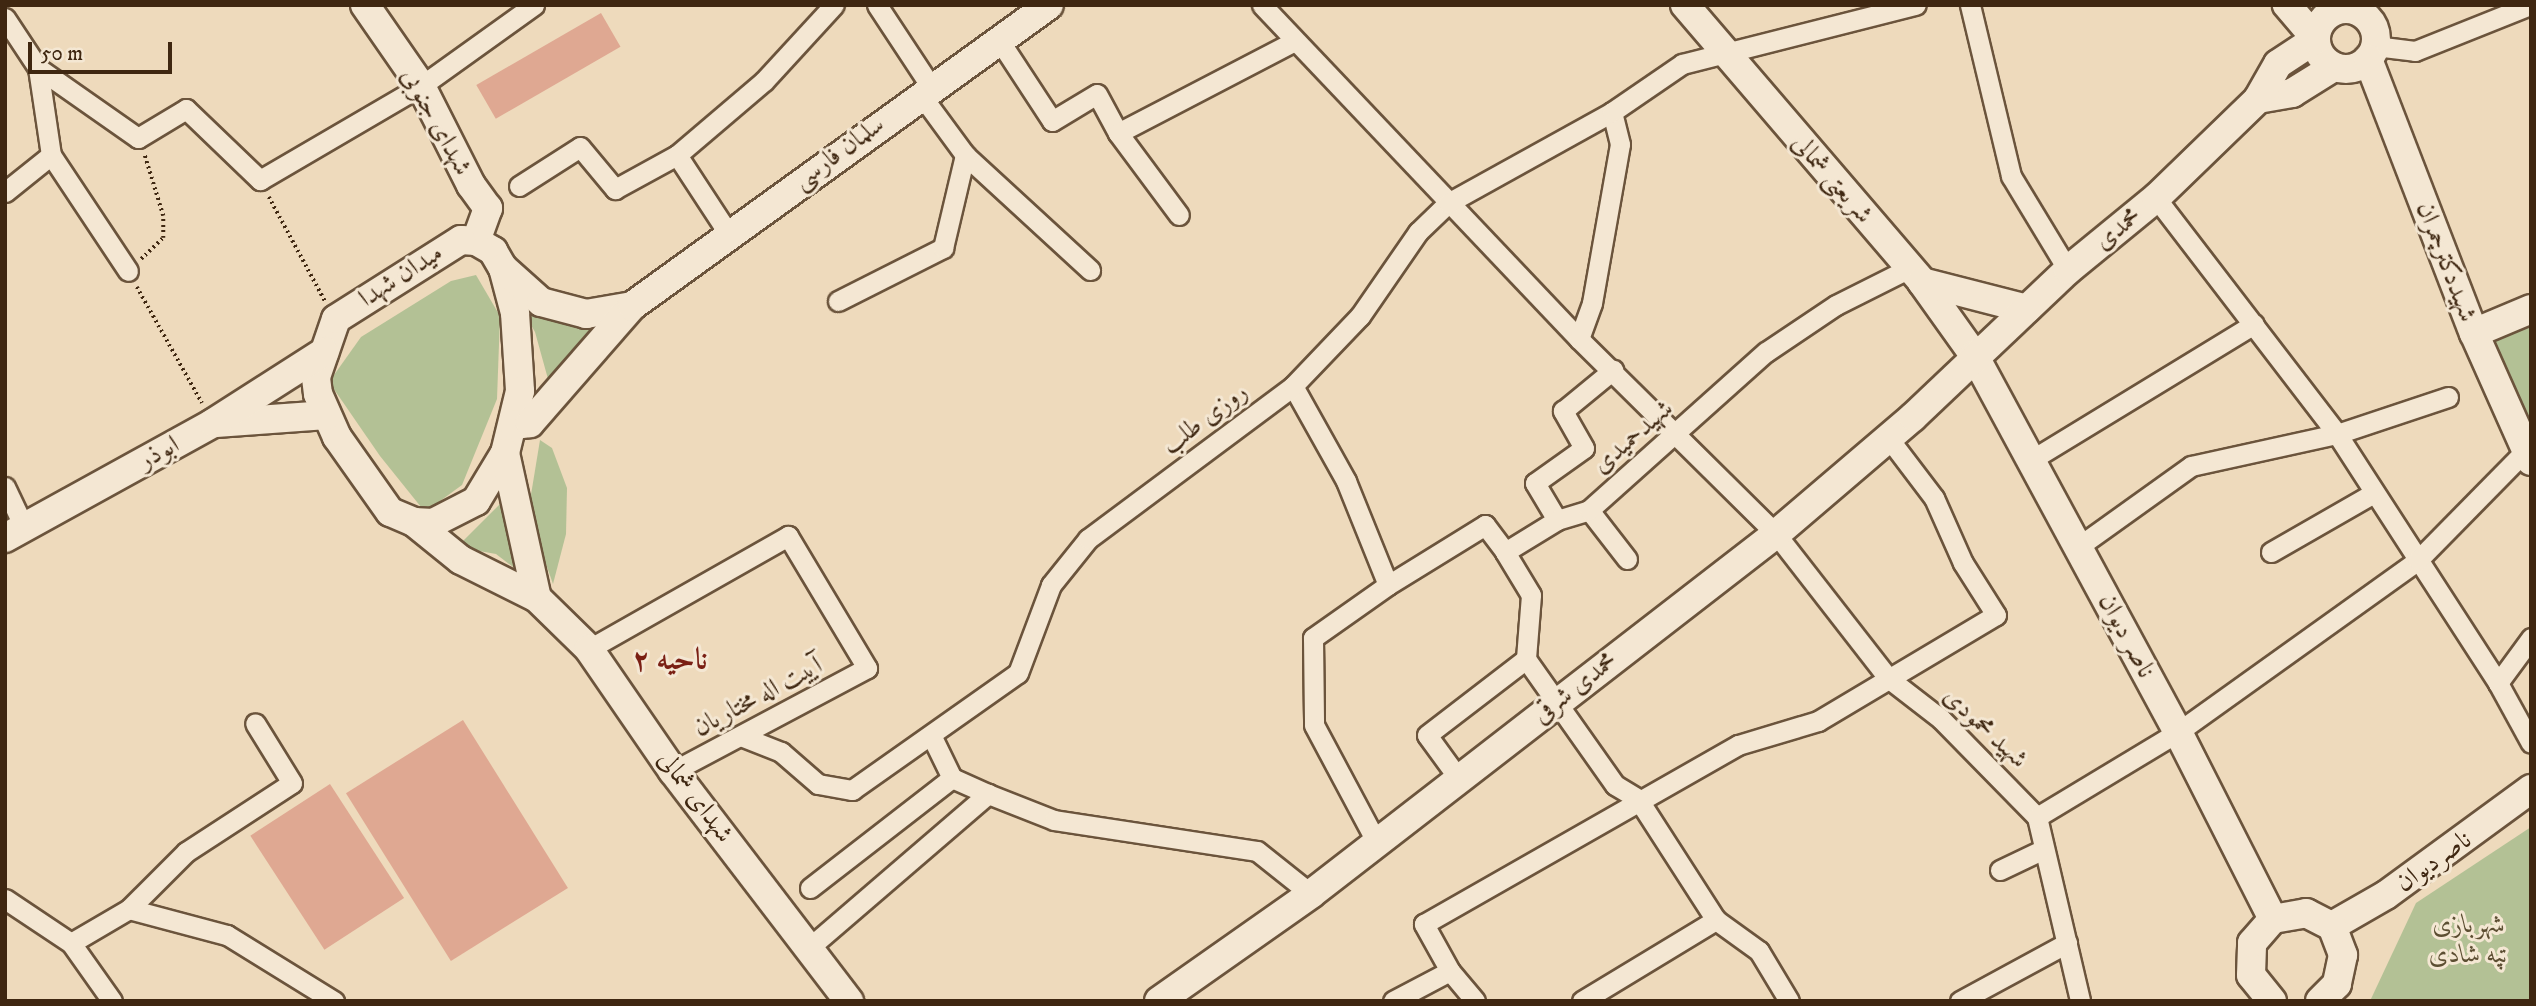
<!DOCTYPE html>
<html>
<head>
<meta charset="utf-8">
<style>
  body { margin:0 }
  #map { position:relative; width:2536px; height:1006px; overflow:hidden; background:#eedabc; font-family:"IM FELL DW Pica",Amiri,serif }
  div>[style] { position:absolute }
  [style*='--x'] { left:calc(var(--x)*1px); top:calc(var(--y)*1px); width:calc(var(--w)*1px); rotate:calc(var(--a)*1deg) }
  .green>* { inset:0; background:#b3c195 }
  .building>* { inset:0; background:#dfa892; transform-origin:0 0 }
  .path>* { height:3.5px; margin-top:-1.75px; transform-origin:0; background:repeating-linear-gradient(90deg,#3f2711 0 2px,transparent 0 5.5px) }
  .roads { filter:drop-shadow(2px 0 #6b543c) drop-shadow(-2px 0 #6b543c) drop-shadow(0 2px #6b543c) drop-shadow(0 -2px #6b543c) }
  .street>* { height:19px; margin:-9.5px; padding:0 9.5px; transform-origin:9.5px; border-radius:9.5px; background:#f4e7d3 }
  .secondary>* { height:28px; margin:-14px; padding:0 14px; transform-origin:14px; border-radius:14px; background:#f4e7d3 }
  .secondary>.ring { margin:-14px; padding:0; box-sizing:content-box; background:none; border:28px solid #f4e7d3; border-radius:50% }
  span { translate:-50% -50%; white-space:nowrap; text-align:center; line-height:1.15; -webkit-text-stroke:6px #f4e7d3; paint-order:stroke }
  .street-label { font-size:26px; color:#3f2711 }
  .park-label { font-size:26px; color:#5c4e32; font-style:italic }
  .quarter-label { font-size:30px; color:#7a1f14; font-weight:700 }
  .frame { position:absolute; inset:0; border:7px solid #3f2711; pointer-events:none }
  .scale { position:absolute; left:28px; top:42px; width:144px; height:32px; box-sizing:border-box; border:4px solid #3f2711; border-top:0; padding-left:9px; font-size:21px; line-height:24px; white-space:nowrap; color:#3f2711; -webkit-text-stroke:5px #f4e7d3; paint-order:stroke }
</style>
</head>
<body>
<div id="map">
  <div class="green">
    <i style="clip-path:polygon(476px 275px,500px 316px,497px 399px,462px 485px,425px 512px,380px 456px,329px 382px,361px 337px,451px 281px)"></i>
    <i style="clip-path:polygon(518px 302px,548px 320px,595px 323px,548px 379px,535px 332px)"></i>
    <i style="clip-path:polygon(2531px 322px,2531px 421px,2491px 338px)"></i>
    <i style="clip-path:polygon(540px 440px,552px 448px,567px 488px,566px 534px,553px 584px,528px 513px)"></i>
    <i style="clip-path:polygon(503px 501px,521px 573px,496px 554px,457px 547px)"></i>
    <i style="clip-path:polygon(2531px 827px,2531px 1001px,2370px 1001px,2416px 903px)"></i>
  </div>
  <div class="building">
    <i style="left:601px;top:13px;width:39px;height:144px;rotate:60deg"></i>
    <i style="left:463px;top:720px;width:198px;height:138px;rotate:58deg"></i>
    <i style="left:330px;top:784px;width:136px;height:95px;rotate:57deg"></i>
  </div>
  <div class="path">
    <i style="--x:269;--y:197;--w:118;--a:61.7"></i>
    <i style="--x:141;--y:259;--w:30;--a:-44"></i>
    <i style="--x:163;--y:238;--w:22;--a:-90"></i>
    <i style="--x:163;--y:216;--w:65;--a:-107"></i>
    <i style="--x:137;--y:287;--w:133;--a:60.7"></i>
  </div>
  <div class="roads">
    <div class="street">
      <i style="--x:877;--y:5;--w:98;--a:56.6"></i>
      <i style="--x:1262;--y:5;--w:460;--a:46.5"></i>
      <i style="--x:1579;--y:339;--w:277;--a:44.7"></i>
      <i style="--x:1776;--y:534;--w:182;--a:52.1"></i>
      <i style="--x:1888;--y:678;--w:67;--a:37.7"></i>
      <i style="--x:1941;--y:719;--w:137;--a:45.6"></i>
      <i style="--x:2037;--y:817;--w:189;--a:76.8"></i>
      <i style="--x:1970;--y:5;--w:176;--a:76.5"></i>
      <i style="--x:2011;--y:176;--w:110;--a:58.8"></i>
      <i style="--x:5;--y:18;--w:60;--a:56.6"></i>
      <i style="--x:38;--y:68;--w:122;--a:35"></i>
      <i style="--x:138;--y:138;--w:56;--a:-31.1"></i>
      <i style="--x:186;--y:109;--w:103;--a:43.8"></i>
      <i style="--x:260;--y:180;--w:186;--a:-30.3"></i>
      <i style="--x:421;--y:86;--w:139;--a:-35.6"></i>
      <i style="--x:1001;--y:43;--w:93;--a:56.8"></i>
      <i style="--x:1052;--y:121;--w:52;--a:-31"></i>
      <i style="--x:1097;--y:94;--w:44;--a:61.7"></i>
      <i style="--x:1118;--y:133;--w:199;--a:-27.5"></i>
      <i style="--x:2375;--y:46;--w:40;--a:7.1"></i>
      <i style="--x:2415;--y:51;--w:124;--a:-21.8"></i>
      <i style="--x:38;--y:68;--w:88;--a:81.5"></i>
      <i style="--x:51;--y:155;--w:139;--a:56.4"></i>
      <i style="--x:921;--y:95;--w:74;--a:53.7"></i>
      <i style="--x:965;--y:155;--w:170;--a:42.6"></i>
      <i style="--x:1118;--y:133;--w:102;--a:53.4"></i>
      <i style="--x:677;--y:155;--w:114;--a:-40.4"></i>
      <i style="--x:764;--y:81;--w:103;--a:-47.4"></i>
      <i style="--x:519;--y:186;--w:72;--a:-32.6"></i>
      <i style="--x:580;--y:147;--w:55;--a:50.2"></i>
      <i style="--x:615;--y:189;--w:71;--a:-28.7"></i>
      <i style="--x:677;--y:155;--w:93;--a:56.8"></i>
      <i style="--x:5;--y:192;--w:59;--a:-38.8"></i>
      <i style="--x:2156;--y:198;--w:297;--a:52.5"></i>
      <i style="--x:2337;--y:434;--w:297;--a:57.1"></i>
      <i style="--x:2498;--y:683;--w:68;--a:61.2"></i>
      <i style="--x:838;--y:301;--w:118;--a:-26.8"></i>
      <i style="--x:943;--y:248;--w:96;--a:-76.7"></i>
      <i style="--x:1579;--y:339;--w:38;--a:-70"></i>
      <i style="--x:1592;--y:303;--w:161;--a:-80"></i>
      <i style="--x:1620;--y:144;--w:33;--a:-104"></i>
      <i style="--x:1293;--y:386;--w:109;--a:60.8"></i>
      <i style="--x:1346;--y:481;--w:112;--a:68"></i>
      <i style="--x:1388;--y:585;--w:92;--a:144.8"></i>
      <i style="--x:1313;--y:638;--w:87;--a:89.3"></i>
      <i style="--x:1314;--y:725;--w:134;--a:61.9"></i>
      <i style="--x:2031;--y:460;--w:261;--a:-31.4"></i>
      <i style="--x:5;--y:487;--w:44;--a:64.6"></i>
      <i style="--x:1589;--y:510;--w:62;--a:52.2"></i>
      <i style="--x:1557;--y:520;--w:43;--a:-120.7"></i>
      <i style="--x:1535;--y:483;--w:60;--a:-35.5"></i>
      <i style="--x:1584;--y:448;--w:43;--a:-119.6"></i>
      <i style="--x:1563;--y:411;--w:65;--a:-39.4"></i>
      <i style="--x:2078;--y:547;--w:139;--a:-35.6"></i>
      <i style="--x:2191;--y:466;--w:149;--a:-12.4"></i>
      <i style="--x:2337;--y:434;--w:117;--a:-18.4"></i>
      <i style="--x:1505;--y:552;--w:50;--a:58.8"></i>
      <i style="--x:1531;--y:595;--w:64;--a:94.5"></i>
      <i style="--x:1526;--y:659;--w:154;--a:54.8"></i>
      <i style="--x:1615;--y:785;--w:27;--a:31"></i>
      <i style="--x:1638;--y:799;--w:144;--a:57.2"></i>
      <i style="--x:1716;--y:920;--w:53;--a:35.8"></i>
      <i style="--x:1759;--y:951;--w:58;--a:59"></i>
      <i style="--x:2271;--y:552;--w:119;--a:-29.8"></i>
      <i style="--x:1388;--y:585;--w:114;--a:-31.7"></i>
      <i style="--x:1485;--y:525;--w:34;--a:53"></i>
      <i style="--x:1505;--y:552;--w:61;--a:-31.6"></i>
      <i style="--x:1557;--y:520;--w:34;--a:-17"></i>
      <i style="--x:1589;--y:510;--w:237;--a:-41.8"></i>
      <i style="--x:1766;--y:352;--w:84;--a:-33.9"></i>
      <i style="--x:1836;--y:305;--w:83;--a:-26.6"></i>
      <i style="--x:589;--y:649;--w:229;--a:-29.6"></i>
      <i style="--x:788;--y:536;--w:154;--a:59.1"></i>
      <i style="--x:867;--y:668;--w:220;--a:152"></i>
      <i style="--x:2498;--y:683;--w:56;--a:-53.7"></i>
      <i style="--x:931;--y:735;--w:48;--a:64"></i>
      <i style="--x:952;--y:778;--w:39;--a:24"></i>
      <i style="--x:743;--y:737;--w:41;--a:21.5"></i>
      <i style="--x:781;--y:752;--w:49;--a:40.9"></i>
      <i style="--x:818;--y:784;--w:35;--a:10"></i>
      <i style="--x:852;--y:790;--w:203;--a:-35.2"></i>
      <i style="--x:1018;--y:673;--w:94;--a:-69.4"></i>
      <i style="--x:1051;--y:585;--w:59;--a:-51.2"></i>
      <i style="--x:1088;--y:539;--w:256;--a:-36.7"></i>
      <i style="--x:1293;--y:386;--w:97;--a:-46.3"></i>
      <i style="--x:1360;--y:316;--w:102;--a:-55.4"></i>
      <i style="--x:1418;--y:232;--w:42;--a:-44"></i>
      <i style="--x:1448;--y:203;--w:188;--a:-29"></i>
      <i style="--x:1612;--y:112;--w:85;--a:-34.4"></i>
      <i style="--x:1682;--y:64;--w:241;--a:-14.2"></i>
      <i style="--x:1459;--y:779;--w:54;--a:-126"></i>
      <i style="--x:1427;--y:735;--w:125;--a:-37.5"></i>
      <i style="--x:2037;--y:817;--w:165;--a:-31.1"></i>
      <i style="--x:2178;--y:732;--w:295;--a:-35.6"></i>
      <i style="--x:2418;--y:560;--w:154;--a:-45.5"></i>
      <i style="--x:2000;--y:870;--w:47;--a:-25.5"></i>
      <i style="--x:810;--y:888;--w:180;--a:-37.8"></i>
      <i style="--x:5;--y:899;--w:79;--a:33.7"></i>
      <i style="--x:71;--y:943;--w:71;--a:54.7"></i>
      <i style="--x:129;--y:909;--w:101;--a:14.9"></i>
      <i style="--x:227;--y:935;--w:126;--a:31.7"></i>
      <i style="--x:71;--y:943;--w:67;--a:-30.4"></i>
      <i style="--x:129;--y:909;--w:81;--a:-45"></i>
      <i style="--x:186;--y:852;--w:126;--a:-33.1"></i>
      <i style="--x:292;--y:783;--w:70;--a:-121.7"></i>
      <i style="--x:810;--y:947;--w:235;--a:-40.7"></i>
      <i style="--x:988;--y:794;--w:71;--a:21.5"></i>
      <i style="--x:1054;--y:820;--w:205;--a:8.7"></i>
      <i style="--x:1257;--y:851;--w:69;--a:38.5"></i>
      <i style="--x:1450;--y:971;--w:39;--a:50"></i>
      <i style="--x:1393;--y:1001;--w:64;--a:-27.8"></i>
      <i style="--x:1450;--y:971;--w:54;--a:-119"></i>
      <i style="--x:1424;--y:924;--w:361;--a:-29.7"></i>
      <i style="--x:1738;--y:745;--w:84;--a:-16.7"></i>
      <i style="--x:1818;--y:721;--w:207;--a:-30.8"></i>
      <i style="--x:1996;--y:615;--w:62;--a:-122.4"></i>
      <i style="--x:1963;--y:563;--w:71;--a:-114"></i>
      <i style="--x:1934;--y:498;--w:78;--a:-127.2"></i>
      <i style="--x:1582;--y:1001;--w:157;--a:-31.2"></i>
      <i style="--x:1960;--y:1001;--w:122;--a:-28.5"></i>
    </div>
    <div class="secondary">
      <i style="--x:365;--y:5;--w:98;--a:55.3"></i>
      <i style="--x:421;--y:86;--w:111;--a:63.2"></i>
      <i style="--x:471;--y:185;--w:29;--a:54"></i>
      <i style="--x:488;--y:208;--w:35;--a:110"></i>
      <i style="--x:1685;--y:5;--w:365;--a:49.4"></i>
      <i style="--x:1922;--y:282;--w:90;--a:54.5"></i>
      <i style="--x:1974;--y:355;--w:429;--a:61.6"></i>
      <i style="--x:2178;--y:732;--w:210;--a:63.1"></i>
      <i class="ring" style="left:2316px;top:9px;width:32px;height:32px"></i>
      <i style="--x:2368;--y:59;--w:294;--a:68.9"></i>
      <i style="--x:2474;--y:333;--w:140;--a:66"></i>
      <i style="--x:2258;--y:99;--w:35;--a:-10"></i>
      <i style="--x:2292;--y:93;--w:49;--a:-31.8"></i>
      <i style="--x:461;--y:240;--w:15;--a:4"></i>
      <i style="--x:476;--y:241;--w:20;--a:30"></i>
      <i style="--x:493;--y:251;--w:20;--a:60"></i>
      <i style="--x:503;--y:268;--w:47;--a:75.1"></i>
      <i style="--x:515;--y:313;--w:78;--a:86.3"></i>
      <i style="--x:520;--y:391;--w:64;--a:103.6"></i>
      <i style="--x:505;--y:453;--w:56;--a:121.1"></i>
      <i style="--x:476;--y:501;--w:48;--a:152.9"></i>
      <i style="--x:433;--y:523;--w:19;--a:-177"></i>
      <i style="--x:414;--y:522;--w:26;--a:-157"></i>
      <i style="--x:390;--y:512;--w:92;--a:-125.2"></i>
      <i style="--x:337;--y:437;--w:47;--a:-113.8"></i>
      <i style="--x:318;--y:394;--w:17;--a:-97"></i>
      <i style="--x:316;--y:377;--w:61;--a:-71"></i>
      <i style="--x:336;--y:319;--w:148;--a:-32.3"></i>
      <i style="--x:503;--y:268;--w:51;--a:41.8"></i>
      <i style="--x:541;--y:302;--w:47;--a:14.9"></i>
      <i style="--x:586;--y:314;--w:47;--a:-9.9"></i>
      <i style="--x:1922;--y:282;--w:108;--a:14.4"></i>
      <i style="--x:2474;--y:333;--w:62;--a:-22.8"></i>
      <i style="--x:216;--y:423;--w:111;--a:-4.1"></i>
      <i style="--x:514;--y:425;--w:16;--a:-7"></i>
      <i style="--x:530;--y:423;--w:155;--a:-48.9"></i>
      <i style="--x:632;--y:306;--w:514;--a:-35.82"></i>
      <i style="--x:505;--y:453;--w:148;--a:77.6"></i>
      <i style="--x:414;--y:522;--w:60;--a:39"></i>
      <i style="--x:461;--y:560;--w:85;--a:26.6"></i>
      <i style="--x:537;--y:598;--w:73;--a:44.4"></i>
      <i style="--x:589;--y:649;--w:148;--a:55.5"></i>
      <i style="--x:673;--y:771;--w:290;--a:52.6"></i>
      <i style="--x:5;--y:538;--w:238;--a:-28.9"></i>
      <i style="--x:213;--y:423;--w:132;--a:-32.6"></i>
      <i style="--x:2332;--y:926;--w:62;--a:-29.9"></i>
      <i style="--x:2386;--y:895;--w:180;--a:-36.2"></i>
      <i style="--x:1159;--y:1001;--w:186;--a:-35.1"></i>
      <i style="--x:1311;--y:894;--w:588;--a:-37.75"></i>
      <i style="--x:1776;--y:534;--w:180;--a:-40.5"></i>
      <i style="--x:1913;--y:417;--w:214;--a:-43.5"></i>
      <i style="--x:2068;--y:270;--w:114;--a:-39.3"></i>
      <i style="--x:2156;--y:198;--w:142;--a:-44.1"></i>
      <i style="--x:2258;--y:99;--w:40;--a:-60.3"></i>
      <i style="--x:2278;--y:64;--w:45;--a:-33.3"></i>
      <i style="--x:2316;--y:39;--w:45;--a:-130.5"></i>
      <i style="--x:2272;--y:1001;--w:33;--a:-129"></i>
      <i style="--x:2251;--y:975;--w:32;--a:-88"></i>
      <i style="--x:2252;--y:943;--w:32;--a:-49"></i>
      <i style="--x:2273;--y:919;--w:34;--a:-10"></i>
      <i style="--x:2306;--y:913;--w:29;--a:27"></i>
      <i style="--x:2332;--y:926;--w:31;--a:69"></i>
      <i style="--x:2343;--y:955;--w:30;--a:102"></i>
      <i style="--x:2337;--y:984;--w:24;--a:135"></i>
    </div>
  </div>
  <div class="street-label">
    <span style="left:436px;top:122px;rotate:61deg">شهدای جنوبی</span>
    <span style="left:839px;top:153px;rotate:-36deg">سلمان فارسی</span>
    <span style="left:1832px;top:179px;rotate:49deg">شریعتی شمالی</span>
    <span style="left:2118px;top:229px;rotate:-39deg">محمدی</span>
    <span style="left:2446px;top:262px;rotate:69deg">شهیددکترچمران</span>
    <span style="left:401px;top:276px;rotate:-33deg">میدان شهدا</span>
    <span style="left:1205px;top:419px;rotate:-37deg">روزی طلب</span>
    <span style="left:1633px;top:437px;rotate:-41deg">شهیدحمیدی</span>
    <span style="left:159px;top:453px;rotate:-29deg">ابوذر</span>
    <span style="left:2126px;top:636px;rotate:62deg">ناصر دیوان</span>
    <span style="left:1575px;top:688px;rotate:-38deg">محمدی شرقی</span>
    <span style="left:758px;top:697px;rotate:-28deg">آییت اله مختاریان</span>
    <span style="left:1985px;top:728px;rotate:43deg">شهید محمودی</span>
    <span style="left:695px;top:797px;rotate:53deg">شهدای شمالی</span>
    <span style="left:2434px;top:862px;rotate:-35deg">ناصردیوان</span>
  </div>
  <div class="park-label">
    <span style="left:2469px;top:940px">شهربازی<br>تپه شادی</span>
  </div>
  <div class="quarter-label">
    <span style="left:670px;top:661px">ناحیه ۲</span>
  </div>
  <div class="frame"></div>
  <div class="scale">50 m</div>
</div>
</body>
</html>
